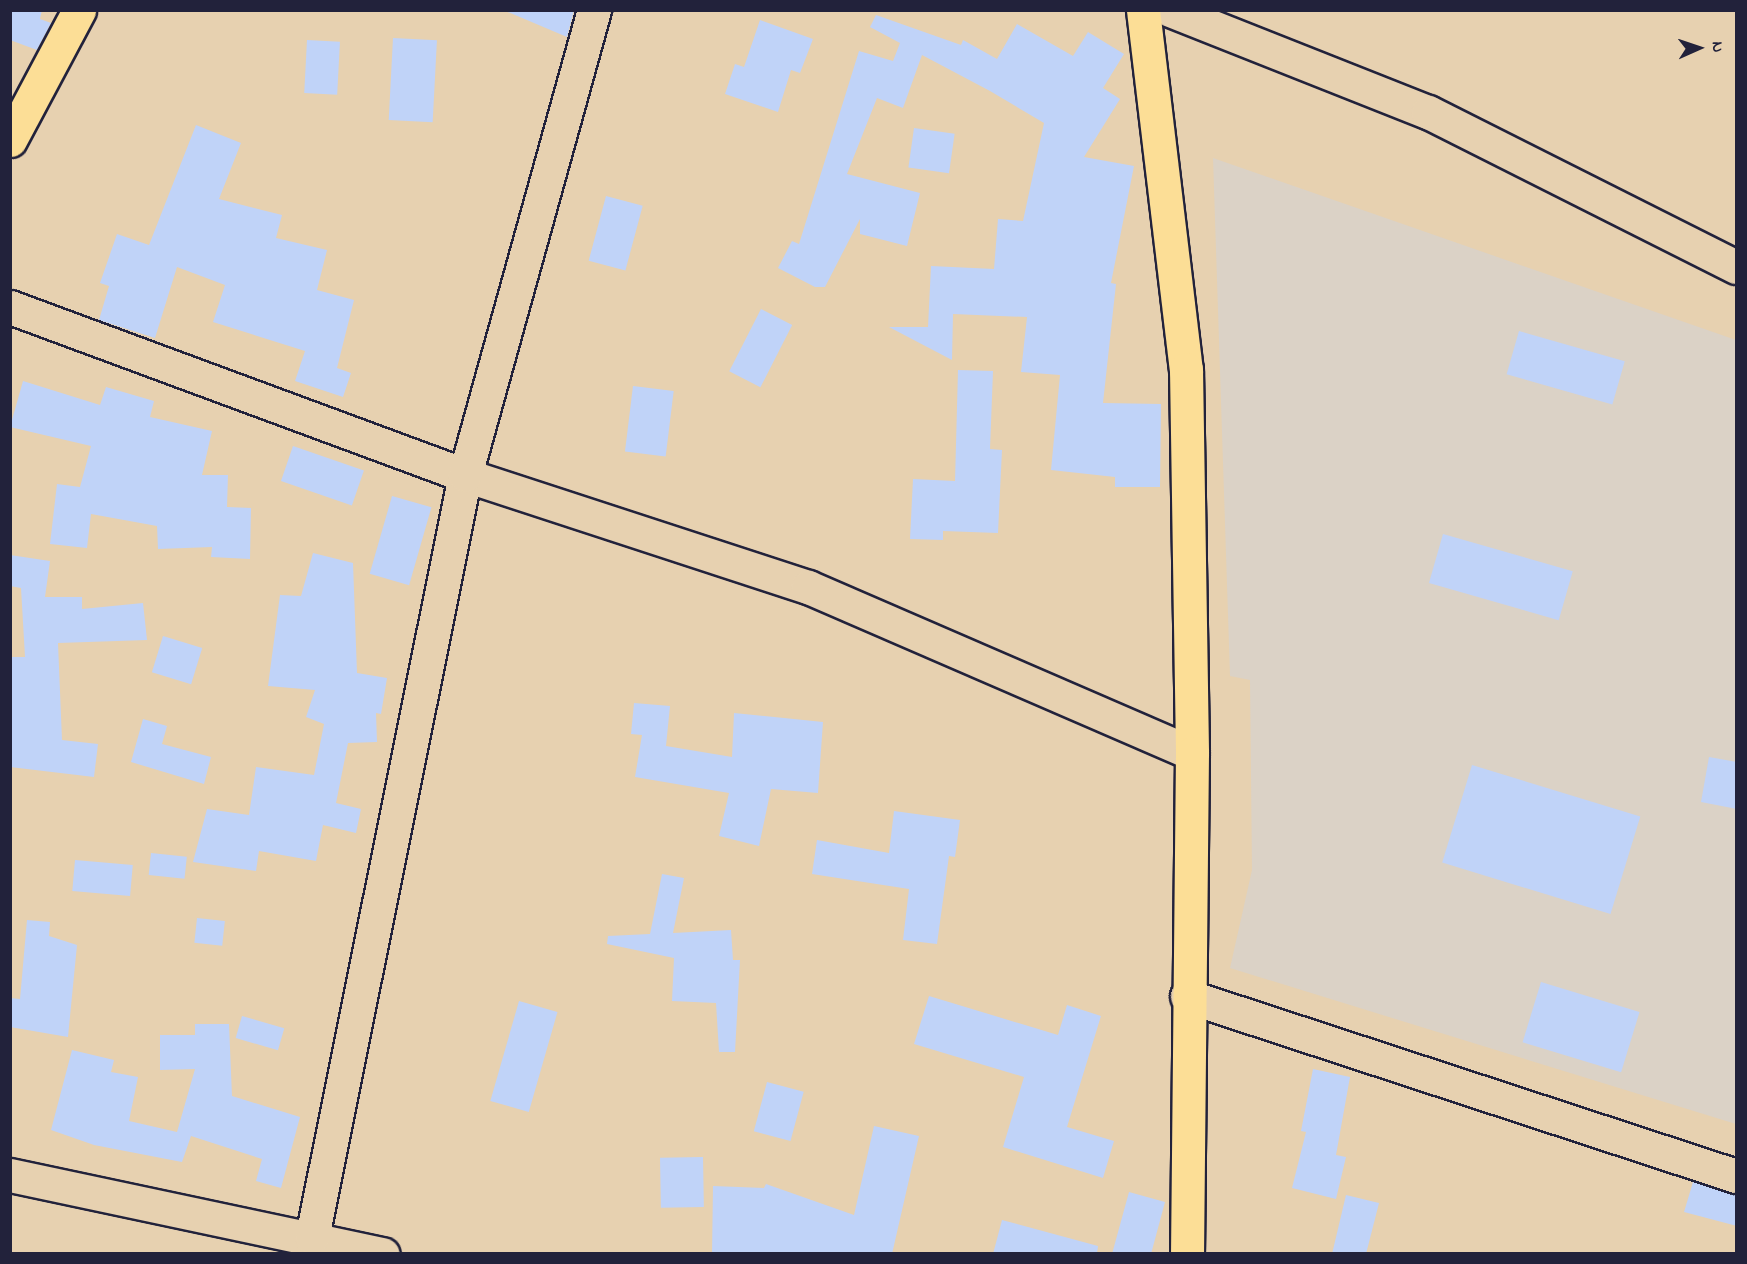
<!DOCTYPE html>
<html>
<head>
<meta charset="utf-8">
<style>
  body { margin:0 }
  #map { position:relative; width:1747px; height:1264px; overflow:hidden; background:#e7d1b0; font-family:"Indie Flower",sans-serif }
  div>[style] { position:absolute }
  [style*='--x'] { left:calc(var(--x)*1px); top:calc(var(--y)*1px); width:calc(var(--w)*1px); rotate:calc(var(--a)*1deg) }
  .built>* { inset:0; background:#dbd2c6 }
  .building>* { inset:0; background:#c0d3f8; transform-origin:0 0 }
  .roads { filter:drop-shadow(2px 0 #22223b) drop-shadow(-2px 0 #22223b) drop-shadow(0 2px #22223b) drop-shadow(0 -2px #22223b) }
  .minor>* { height:33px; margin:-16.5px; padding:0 16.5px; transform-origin:16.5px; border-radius:16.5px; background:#e7d1b0 }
  .major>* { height:33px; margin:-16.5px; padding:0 16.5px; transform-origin:16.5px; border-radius:16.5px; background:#fcde96 }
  span { translate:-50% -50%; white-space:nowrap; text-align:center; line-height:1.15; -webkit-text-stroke:4.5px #e7d1b0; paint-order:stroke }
  .frame { position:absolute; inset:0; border:12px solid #22223b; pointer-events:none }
  .north { position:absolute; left:1669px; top:18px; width:60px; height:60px; -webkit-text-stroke:4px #e7d1b0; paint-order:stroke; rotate:87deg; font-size:16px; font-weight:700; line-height:24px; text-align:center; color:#22223b }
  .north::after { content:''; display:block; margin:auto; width:21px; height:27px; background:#22223b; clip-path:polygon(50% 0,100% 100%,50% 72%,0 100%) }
</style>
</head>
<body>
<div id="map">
  <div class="built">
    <i style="clip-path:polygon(1213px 158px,1736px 340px,1736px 1124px,1230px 968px,1252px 870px,1250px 680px,1230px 676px)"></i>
  </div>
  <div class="building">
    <i style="clip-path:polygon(10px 10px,42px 10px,40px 19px,51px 23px,37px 50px,10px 40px)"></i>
    <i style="clip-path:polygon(503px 10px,574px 10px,567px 37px)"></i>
    <i style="clip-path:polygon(876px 15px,961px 45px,963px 40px,997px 59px,1017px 24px,1073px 56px,1088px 32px,1124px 54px,1103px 88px,1120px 99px,1084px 157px,1134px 166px,1111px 283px,1116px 284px,1103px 403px,1161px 404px,1160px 487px,1115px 487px,1115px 477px,1051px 470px,1060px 375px,1021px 372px,1027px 317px,953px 314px,952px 360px,889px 327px,928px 327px,931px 266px,994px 269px,998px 219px,1023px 221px,1044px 123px,990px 91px,922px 55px,903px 108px,877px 98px,847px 174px,920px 193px,907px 246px,860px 234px,860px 219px,825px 287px,815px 287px,778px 268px,792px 241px,799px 244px,859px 51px,893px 61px,900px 43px,870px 27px)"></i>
    <i style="clip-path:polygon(760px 20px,813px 39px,800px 73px,791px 70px,778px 112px,725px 94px,735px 64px,744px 67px)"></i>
    <i style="left:393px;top:38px;width:44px;height:82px;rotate:3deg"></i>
    <i style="left:307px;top:40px;width:33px;height:53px;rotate:3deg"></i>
    <i style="clip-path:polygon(196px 125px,241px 143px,219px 199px,282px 215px,276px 238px,327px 250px,317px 290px,354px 300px,337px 368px,351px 373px,343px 397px,295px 381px,305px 351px,213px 322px,225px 285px,177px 267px,155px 338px,99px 320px,109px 286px,100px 283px,117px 234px,149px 245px)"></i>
    <i style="left:914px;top:128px;width:41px;height:40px;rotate:8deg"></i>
    <i style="left:606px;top:196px;width:38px;height:67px;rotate:15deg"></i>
    <i style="left:761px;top:309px;width:35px;height:70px;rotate:27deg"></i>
    <i style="left:1519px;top:331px;width:110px;height:45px;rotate:16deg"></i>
    <i style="clip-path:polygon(958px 370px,993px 371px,990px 449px,1002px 450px,998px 533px,943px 531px,943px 540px,910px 539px,913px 479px,955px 481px)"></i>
    <i style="clip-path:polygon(23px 381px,100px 405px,106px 387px,154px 401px,150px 417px,212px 431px,202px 475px,228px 475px,227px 507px,251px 508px,250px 559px,211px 557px,212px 547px,158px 549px,157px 526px,91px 514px,87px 548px,50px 544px,57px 484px,80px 487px,91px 446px,10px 427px)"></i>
    <i style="left:633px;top:386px;width:41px;height:66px;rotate:7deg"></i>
    <i style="left:293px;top:446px;width:75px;height:37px;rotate:19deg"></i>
    <i style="left:392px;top:496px;width:41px;height:81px;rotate:16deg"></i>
    <i style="left:1443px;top:534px;width:135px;height:51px;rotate:16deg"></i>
    <i style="clip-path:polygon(313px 553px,353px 563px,357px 673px,387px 678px,381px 714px,376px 713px,377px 742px,348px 743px,336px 803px,361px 809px,356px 833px,323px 825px,316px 861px,259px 851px,256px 871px,193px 862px,207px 809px,249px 815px,256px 767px,314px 775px,324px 724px,306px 717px,315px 690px,268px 686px,280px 595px,301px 596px)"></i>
    <i style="clip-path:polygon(10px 555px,50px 561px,45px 597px,82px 597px,82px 609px,143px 603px,147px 640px,58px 643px,62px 740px,98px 744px,94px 777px,10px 767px,10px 657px,25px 657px,21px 588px,10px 586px)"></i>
    <i style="left:163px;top:636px;width:41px;height:38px;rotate:17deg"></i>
    <i style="clip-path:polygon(634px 703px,670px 706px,666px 746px,732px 757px,734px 713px,823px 722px,818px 793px,771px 789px,759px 846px,719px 836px,729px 793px,635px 777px,642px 735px,631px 734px)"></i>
    <i style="clip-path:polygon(143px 719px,167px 726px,162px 744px,211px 757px,204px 784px,131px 762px)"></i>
    <i style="clip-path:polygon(1709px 757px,1737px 762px,1737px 809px,1701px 802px)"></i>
    <i style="left:1472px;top:765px;width:176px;height:102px;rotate:17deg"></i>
    <i style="clip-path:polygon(894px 811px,960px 820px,955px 857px,949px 856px,937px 944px,903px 940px,909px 889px,812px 874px,817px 840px,889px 853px)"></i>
    <i style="left:151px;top:853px;width:36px;height:22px;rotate:6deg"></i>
    <i style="left:75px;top:860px;width:58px;height:31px;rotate:5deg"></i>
    <i style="clip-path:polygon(662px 874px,684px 878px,673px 933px,731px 930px,733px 960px,740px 960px,735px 1052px,719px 1052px,716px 1003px,672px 1001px,674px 958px,607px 944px,608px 936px,650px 934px)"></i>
    <i style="left:197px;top:918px;width:28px;height:25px;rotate:6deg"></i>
    <i style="clip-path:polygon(27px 920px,50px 922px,49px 936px,77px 945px,68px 1037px,10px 1027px,10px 998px,20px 999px)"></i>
    <i style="left:1541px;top:982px;width:103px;height:63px;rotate:17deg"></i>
    <i style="clip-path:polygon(929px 996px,1058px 1035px,1067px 1005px,1101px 1016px,1067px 1127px,1114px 1141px,1103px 1178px,1003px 1147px,1024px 1077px,914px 1044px)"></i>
    <i style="left:519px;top:1001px;width:40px;height:104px;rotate:16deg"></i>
    <i style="left:242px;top:1016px;width:44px;height:23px;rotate:16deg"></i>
    <i style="clip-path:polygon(195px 1024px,229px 1024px,232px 1096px,300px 1117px,281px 1188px,256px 1181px,262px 1159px,191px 1136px,182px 1162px,94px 1145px,51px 1130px,72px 1050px,114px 1060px,111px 1072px,138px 1077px,129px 1121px,177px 1132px,195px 1069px,160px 1070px,160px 1035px,195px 1035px)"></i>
    <i style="clip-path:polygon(1313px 1069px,1350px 1077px,1336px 1155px,1346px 1157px,1336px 1199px,1292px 1188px,1306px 1132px,1301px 1131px)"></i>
    <i style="left:767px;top:1082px;width:38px;height:51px;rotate:15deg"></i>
    <i style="clip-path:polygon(874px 1126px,919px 1136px,892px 1254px,712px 1254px,713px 1186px,764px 1188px,766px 1184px,854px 1215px)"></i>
    <i style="left:703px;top:1157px;width:50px;height:43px;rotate:89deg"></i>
    <i style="clip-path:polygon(1693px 1182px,1737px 1194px,1737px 1226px,1684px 1212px)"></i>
    <i style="clip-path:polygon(1129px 1192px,1165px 1202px,1151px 1254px,1112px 1254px)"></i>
    <i style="clip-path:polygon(1346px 1195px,1379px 1203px,1366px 1254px,1332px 1254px)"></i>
    <i style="clip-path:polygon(1002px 1220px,1098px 1246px,1097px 1254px,993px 1254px)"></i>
  </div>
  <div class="roads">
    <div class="minor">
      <i style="--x:1170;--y:10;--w:277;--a:21.6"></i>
      <i style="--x:1428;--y:112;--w:345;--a:26.7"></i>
      <i style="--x:10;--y:307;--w:485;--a:20.3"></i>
      <i style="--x:465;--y:475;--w:361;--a:18.1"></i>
      <i style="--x:808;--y:587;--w:418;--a:23.4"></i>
      <i style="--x:1187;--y:996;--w:578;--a:18.15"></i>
      <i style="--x:10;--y:1175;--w:381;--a:12"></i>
      <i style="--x:312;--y:1237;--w:777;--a:-78.65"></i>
      <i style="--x:465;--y:475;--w:483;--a:-74.5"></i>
    </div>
    <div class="major">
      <i style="--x:1143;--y:10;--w:362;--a:83.2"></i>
      <i style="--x:1186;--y:369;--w:384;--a:89.1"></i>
      <i style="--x:1192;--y:753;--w:501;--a:90.57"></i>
      <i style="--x:10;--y:140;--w:147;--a:-62"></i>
    </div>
  </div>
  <div class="frame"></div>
  <div class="north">N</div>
</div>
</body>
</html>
